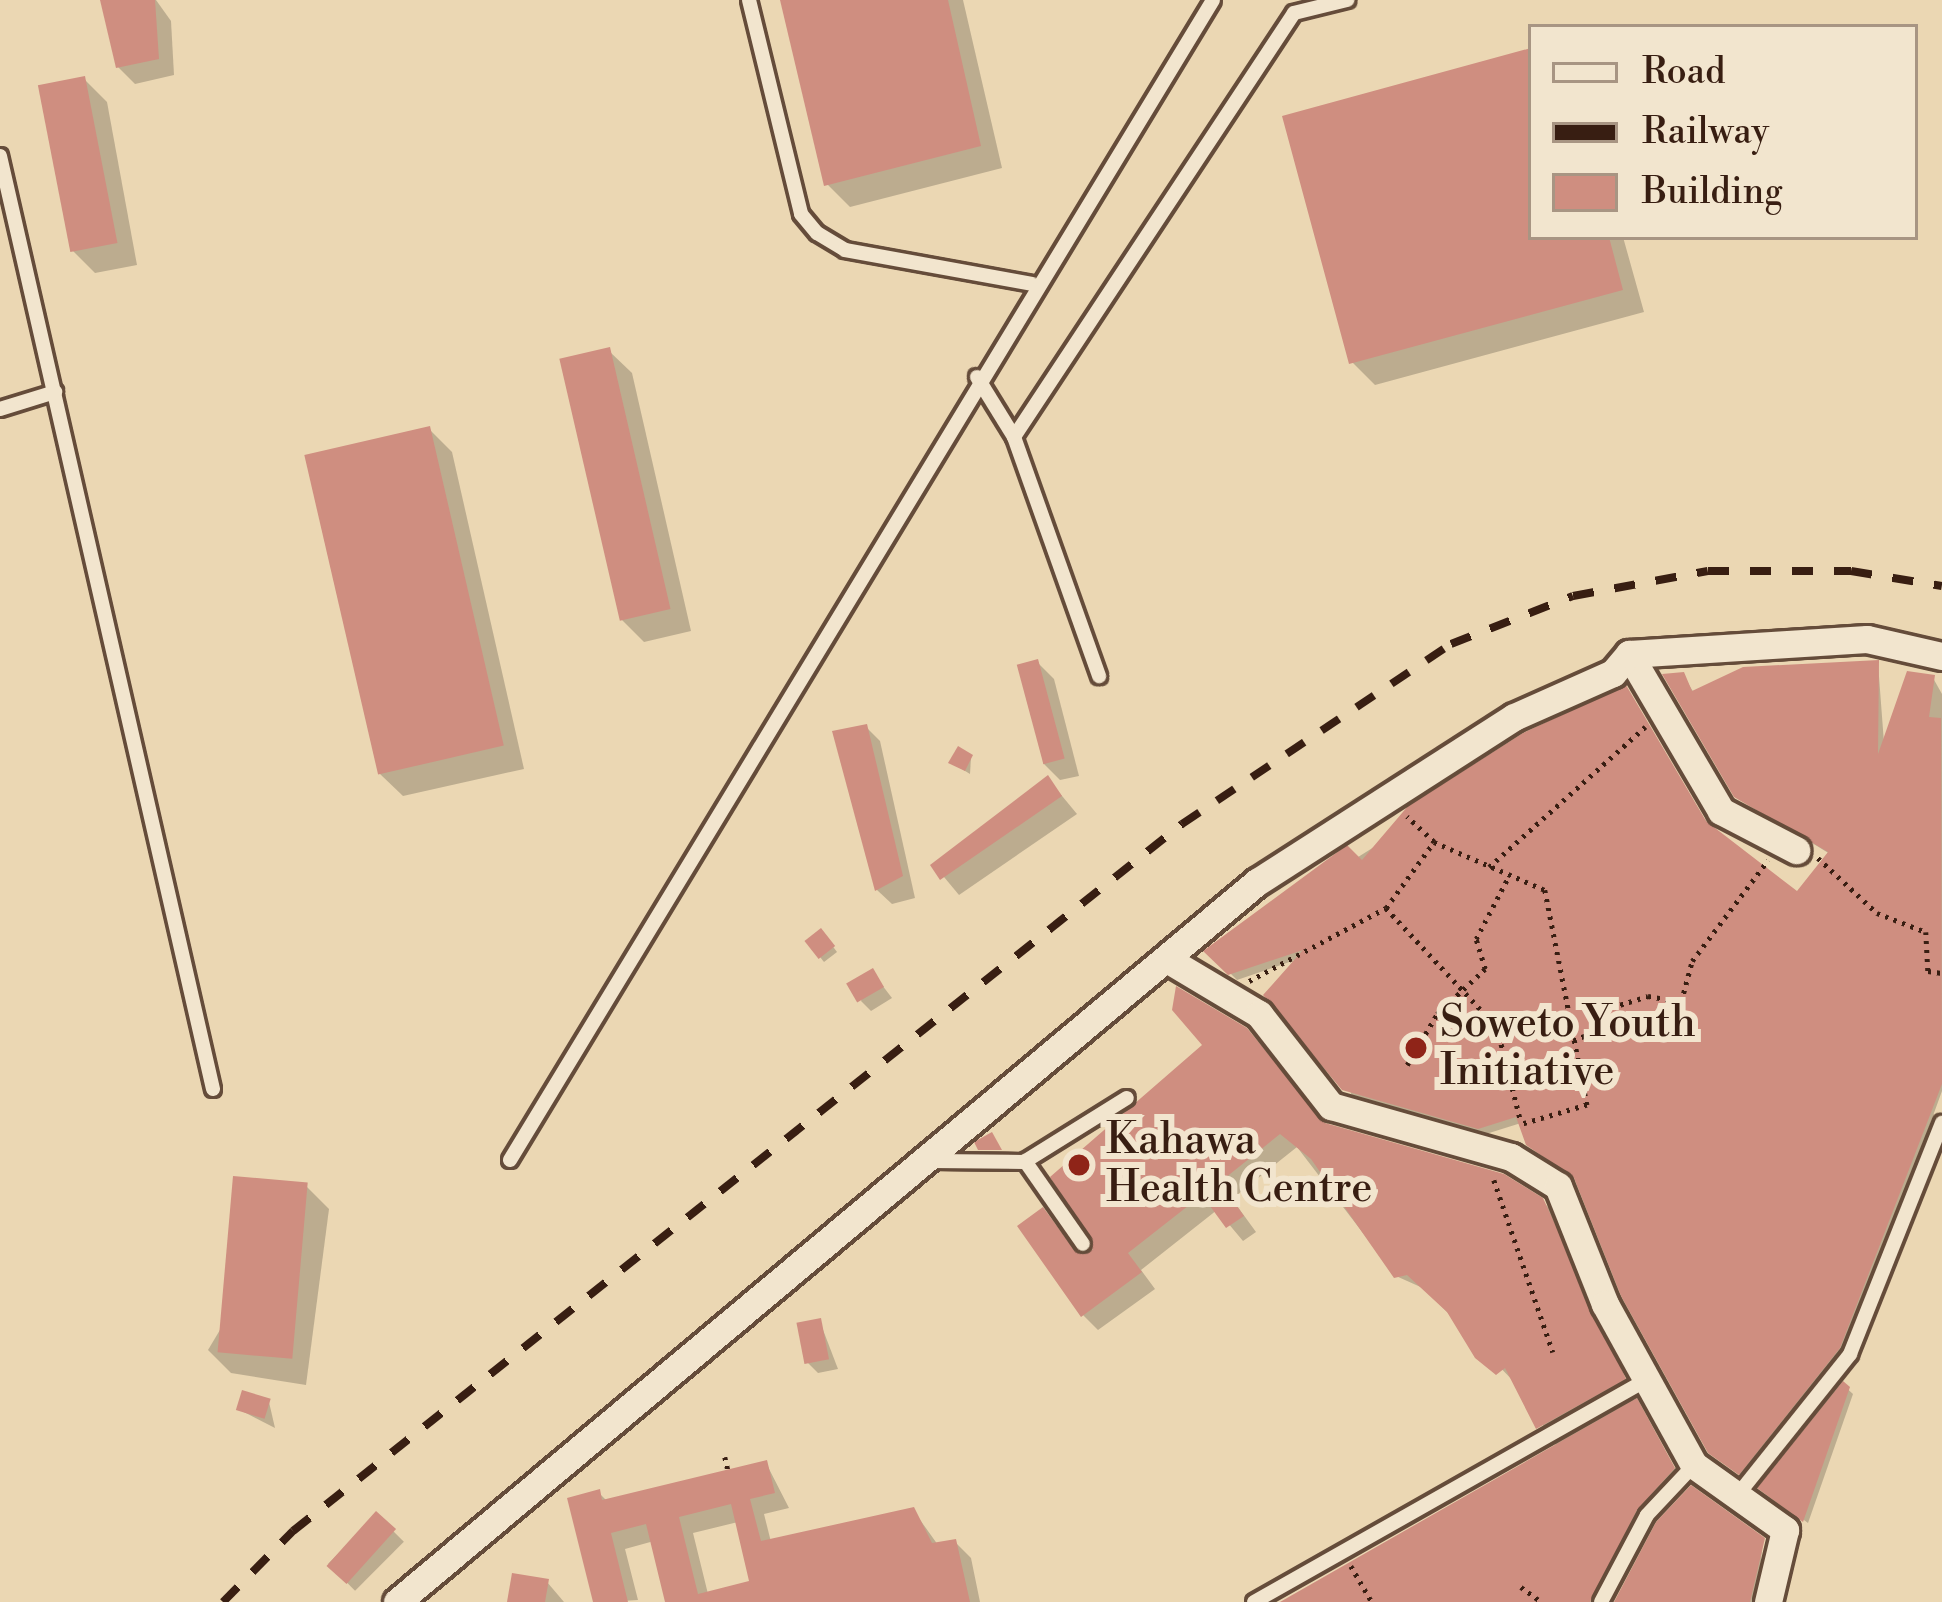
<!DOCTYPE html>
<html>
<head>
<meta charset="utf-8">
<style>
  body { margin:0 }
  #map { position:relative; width:1942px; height:1602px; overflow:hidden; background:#ebd7b3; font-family:"Libre Bodoni",serif }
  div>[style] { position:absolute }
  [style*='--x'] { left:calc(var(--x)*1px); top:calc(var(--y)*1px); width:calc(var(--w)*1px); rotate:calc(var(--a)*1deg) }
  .shadow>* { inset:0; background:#0003; transform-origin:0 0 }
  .building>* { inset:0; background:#cf8e80; transform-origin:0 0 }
  .path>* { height:4.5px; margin-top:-2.25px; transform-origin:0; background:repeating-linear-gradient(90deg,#381e12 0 3px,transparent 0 9px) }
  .roads { filter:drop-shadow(3px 0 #654c3a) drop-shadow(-3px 0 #654c3a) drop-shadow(0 3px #654c3a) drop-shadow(0 -3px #654c3a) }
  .service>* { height:14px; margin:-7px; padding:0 7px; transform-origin:7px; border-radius:7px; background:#f2e5ce }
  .minor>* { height:27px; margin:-13.5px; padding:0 13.5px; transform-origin:13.5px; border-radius:13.5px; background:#f2e5ce }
  .rail>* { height:8px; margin-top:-4px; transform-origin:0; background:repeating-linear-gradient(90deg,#381e12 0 21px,transparent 0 42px) }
  .dots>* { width:33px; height:33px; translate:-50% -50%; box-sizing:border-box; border:6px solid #f2e5ce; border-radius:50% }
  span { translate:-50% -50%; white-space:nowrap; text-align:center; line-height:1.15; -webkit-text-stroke:12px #f2e5ce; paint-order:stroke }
  .poi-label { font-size:42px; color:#381e12 }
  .left { translate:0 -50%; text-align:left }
  .legend { position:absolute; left:1528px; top:24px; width:390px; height:216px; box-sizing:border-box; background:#f2e5ce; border:3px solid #a89583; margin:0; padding:15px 21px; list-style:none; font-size:36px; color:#381e12 }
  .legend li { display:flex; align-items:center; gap:24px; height:60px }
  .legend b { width:60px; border:3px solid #a89583 }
</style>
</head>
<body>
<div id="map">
  <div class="shadow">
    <i style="clip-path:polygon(102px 0,156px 0,171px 21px,174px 75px,135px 84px,118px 67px)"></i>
    <i style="clip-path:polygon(783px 0,963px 0,1002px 168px,850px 207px,827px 184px)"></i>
    <i style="clip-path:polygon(1531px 52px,1531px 237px,1623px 237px,1644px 312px,1375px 385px,1352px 362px,1286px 118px)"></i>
    <i style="clip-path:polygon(84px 79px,107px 102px,137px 265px,95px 273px,72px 250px)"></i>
    <i style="clip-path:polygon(609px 351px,632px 373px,691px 631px,644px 642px,621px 619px)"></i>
    <i style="clip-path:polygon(429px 429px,452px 452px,524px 769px,403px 796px,380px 774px)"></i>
    <i style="clip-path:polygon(1037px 662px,1054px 679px,1079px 776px,1060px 780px,1043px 763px)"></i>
    <i style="clip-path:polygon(1878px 663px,1884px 743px,1933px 678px,1942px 694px,1942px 1091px,1846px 1355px,1747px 1479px,1718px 1459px,1578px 1180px,1521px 1123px,1486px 1134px,1352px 1096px,1298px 959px,1237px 980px,1208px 951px,1626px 689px,1710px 828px,1797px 895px,1830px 854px,1736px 796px,1683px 675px,1694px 693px)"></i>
    <i style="clip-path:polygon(866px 727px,880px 741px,915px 898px,892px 904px,877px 890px)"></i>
    <i style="clip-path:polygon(971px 757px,970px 774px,952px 763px)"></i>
    <i style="clip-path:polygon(1048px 779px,1077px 814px,959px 895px,934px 865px)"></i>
    <i style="clip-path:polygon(825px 936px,837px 952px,824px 962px,820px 957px)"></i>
    <i style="clip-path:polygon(872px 972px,892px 998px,871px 1011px,861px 1001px)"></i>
    <i style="clip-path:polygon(1207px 1045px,1327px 1126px,1542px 1201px,1558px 1217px,1632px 1398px,1680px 1477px,1643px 1517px,1605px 1602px,1284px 1602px,1557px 1447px,1517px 1385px,1425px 1289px,1396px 1276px,1297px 1147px,1232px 1199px,1256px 1232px,1243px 1241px,1217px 1210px,1141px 1270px,1155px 1289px,1098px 1330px,1083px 1315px,1043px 1211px,1078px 1254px,1098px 1252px)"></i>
    <i style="clip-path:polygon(306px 1186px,329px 1209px,306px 1385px,231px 1373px,208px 1350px)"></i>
    <i style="clip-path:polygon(820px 1322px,838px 1369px,818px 1373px,807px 1362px)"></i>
    <i style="clip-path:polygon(1843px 1385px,1853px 1394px,1808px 1523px,1766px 1492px)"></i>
    <i style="clip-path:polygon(269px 1402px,275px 1428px,238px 1409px)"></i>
    <i style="clip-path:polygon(evenodd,766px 1463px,789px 1508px,764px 1514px,771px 1542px,913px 1510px,938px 1545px,955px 1542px,971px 1558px,980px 1602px,668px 1602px,654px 1541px,625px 1549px,638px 1600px,605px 1602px,599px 1493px,608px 1502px,766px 1463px,738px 1522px,753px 1583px,708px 1594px,693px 1533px,738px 1522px)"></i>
    <i style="left:377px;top:1515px;width:38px;height:69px;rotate:45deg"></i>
    <i style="clip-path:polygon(1763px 1540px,1757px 1602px,1617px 1602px)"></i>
    <i style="clip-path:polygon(547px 1582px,564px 1602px,510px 1602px)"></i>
  </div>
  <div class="building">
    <i style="clip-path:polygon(100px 0,155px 0,159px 59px,116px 68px)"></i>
    <i style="clip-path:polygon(780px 0,948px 0,981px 146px,824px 186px)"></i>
    <i style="clip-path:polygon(1531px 48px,1531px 237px,1609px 237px,1623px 290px,1349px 364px,1282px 116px)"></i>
    <i style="left:85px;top:76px;width:170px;height:48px;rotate:79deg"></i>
    <i style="left:610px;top:347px;width:269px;height:52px;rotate:77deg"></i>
    <i style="left:430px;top:426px;width:328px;height:129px;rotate:77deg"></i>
    <i style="left:1038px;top:659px;width:103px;height:22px;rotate:75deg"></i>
    <i style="clip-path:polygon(1879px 660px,1878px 754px,1907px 671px,1935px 675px,1929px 717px,1941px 718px,1942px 1084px,1840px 1348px,1739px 1475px,1708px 1453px,1621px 1296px,1574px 1178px,1526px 1145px,1516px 1117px,1478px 1129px,1342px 1090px,1263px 995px,1303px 950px,1228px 975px,1203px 951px,1347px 845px,1362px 860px,1408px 806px,1523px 733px,1626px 685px,1706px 821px,1797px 891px,1828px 852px,1734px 797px,1662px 674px,1684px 672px,1692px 691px,1743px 667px)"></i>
    <i style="clip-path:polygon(867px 724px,903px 876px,875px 891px,832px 731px)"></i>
    <i style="clip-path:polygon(958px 746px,973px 755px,965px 771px,948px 763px)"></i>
    <i style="clip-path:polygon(1048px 775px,1062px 796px,940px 880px,930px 865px)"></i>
    <i style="left:821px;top:928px;width:23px;height:21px;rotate:52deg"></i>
    <i style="left:873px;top:968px;width:22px;height:31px;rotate:60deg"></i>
    <i style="clip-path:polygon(1176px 986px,1247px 1028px,1325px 1123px,1504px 1174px,1543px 1198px,1626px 1379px,1536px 1429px,1505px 1368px,1496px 1375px,1475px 1358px,1447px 1312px,1407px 1275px,1394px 1278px,1311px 1159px,1280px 1134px,1220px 1182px,1244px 1216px,1226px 1228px,1202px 1195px,1128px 1253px,1142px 1272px,1081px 1317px,1017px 1226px,1043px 1207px,1075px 1251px,1093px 1250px,1050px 1177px,1202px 1045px,1172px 1010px)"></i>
    <i style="clip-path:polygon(992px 1132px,1002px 1150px,978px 1150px,974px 1142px)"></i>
    <i style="left:233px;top:1176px;width:75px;height:177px;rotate:5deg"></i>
    <i style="left:821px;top:1318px;width:42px;height:25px;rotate:79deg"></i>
    <i style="clip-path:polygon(1843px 1381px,1850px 1387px,1803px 1522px,1757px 1488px)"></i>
    <i style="left:242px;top:1390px;width:30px;height:21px;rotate:17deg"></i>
    <i style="clip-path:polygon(1637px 1398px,1675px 1468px,1637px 1510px,1590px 1602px,1280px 1602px)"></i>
    <i style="clip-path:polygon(evenodd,767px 1460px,775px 1493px,750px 1499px,761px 1541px,914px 1507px,932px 1543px,956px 1539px,970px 1602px,665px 1602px,646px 1524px,611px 1533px,628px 1602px,593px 1602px,567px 1498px,600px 1489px,602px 1500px,767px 1460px,731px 1504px,749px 1581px,698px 1594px,679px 1517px,731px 1504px)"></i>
    <i style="clip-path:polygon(1691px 1485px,1765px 1538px,1750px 1602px,1614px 1602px,1656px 1522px)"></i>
    <i style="left:376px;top:1511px;width:27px;height:74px;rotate:42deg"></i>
    <i style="clip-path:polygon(512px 1573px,549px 1579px,545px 1602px,507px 1602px)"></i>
  </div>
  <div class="path">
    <i style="--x:1434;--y:842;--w:121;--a:23.4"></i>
    <i style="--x:1545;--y:890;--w:219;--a:78.9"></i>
    <i style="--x:1587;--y:1105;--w:71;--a:163.6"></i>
    <i style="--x:1818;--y:858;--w:81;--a:43"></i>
    <i style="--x:1877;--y:913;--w:53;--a:21.2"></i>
    <i style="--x:1926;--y:932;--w:39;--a:87"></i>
    <i style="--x:1928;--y:971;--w:14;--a:8"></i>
    <i style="--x:1489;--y:867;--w:210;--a:-41.9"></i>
    <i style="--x:1386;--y:908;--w:163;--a:47"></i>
    <i style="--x:1497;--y:1027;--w:98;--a:75.8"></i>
    <i style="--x:1249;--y:981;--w:155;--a:-28.1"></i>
    <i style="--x:1386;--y:908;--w:82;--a:-54"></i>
    <i style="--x:1434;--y:842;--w:37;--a:-137"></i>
    <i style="--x:1573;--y:1040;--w:37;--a:-19"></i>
    <i style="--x:1608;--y:1028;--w:19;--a:-106"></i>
    <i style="--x:1603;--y:1010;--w:47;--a:-17.3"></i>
    <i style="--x:1648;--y:996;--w:34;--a:10"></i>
    <i style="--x:1681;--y:1002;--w:42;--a:-75"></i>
    <i style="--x:1692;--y:961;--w:126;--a:-53"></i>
    <i style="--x:1407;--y:1065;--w:59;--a:-59.5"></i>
    <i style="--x:1437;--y:1014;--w:66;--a:-43.2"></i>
    <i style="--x:1485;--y:969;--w:31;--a:-107"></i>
    <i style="--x:1476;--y:939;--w:71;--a:-62.4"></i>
    <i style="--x:1494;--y:1180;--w:182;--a:71.1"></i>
    <i style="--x:725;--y:1457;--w:13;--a:77"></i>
    <i style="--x:1351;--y:1566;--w:42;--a:59.7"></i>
    <i style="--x:1521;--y:1587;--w:26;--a:36"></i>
  </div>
  <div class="roads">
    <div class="service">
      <i style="--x:749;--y:0;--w:220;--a:76.3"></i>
      <i style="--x:801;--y:214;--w:25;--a:50"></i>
      <i style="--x:817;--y:233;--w:33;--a:31"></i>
      <i style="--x:845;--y:250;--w:190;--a:10.3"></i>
      <i style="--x:0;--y:156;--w:957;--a:77.14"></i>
      <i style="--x:977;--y:377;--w:70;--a:58.3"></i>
      <i style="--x:1014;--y:437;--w:254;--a:70.4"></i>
      <i style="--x:0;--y:409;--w:58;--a:-17.2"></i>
      <i style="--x:1014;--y:437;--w:508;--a:-56.56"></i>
      <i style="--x:1294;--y:13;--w:55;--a:-13.8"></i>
      <i style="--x:510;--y:1160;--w:1356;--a:-58.78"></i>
      <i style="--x:932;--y:1161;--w:92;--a:0.6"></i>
      <i style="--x:1024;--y:1162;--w:121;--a:-31.9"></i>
      <i style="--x:1025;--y:1161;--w:101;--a:55.1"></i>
      <i style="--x:1736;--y:1497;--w:183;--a:-51.4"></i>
      <i style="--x:1850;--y:1354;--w:249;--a:-68.3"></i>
      <i style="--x:1254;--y:1602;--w:450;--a:-29.5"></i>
      <i style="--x:1601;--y:1602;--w:98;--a:-62.1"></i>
      <i style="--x:1647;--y:1515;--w:69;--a:-46.8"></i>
    </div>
    <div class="minor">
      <i style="--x:1629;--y:654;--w:182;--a:59.6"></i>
      <i style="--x:1721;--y:811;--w:85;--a:27.5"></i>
      <i style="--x:1170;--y:961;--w:104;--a:30.8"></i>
      <i style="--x:1259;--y:1014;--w:117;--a:52"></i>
      <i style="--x:1331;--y:1106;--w:187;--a:15.8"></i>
      <i style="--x:1511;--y:1157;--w:55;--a:31.7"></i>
      <i style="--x:1558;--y:1186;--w:127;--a:68.3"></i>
      <i style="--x:1605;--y:1304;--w:184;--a:61.1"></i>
      <i style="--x:1694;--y:1465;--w:112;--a:35.5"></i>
      <i style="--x:1785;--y:1530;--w:74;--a:103.3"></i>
      <i style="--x:397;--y:1602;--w:1122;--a:-39.94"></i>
      <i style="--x:1257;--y:882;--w:305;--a:-32.7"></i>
      <i style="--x:1514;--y:717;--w:108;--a:-24"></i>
      <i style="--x:1613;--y:673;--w:25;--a:-50"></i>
      <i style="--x:1629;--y:654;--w:238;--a:-3.6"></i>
      <i style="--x:1867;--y:639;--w:77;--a:12.8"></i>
    </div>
  </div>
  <div class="rail">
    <i style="--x:223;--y:1602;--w:100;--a:-45.4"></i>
    <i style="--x:293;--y:1531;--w:1136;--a:-38.49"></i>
    <i style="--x:1182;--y:824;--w:324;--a:-33.8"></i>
    <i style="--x:1451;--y:644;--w:131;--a:-21.5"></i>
    <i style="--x:1573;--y:596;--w:137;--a:-10.5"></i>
    <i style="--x:1708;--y:571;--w:143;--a:0"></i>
    <i style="--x:1851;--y:571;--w:92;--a:9.4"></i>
  </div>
  <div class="dots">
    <i style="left:1416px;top:1048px;background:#8f2418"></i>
    <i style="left:1079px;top:1165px;background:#8f2418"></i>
  </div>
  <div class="poi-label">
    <span class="left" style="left:1440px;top:1048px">Soweto Youth<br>Initiative</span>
    <span class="left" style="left:1106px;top:1165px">Kahawa<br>Health Centre</span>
  </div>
  <ul class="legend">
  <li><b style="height:15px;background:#f2e5ce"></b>Road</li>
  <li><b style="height:15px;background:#381e12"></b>Railway</li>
  <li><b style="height:33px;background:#cf8e80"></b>Building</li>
  </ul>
</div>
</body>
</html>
